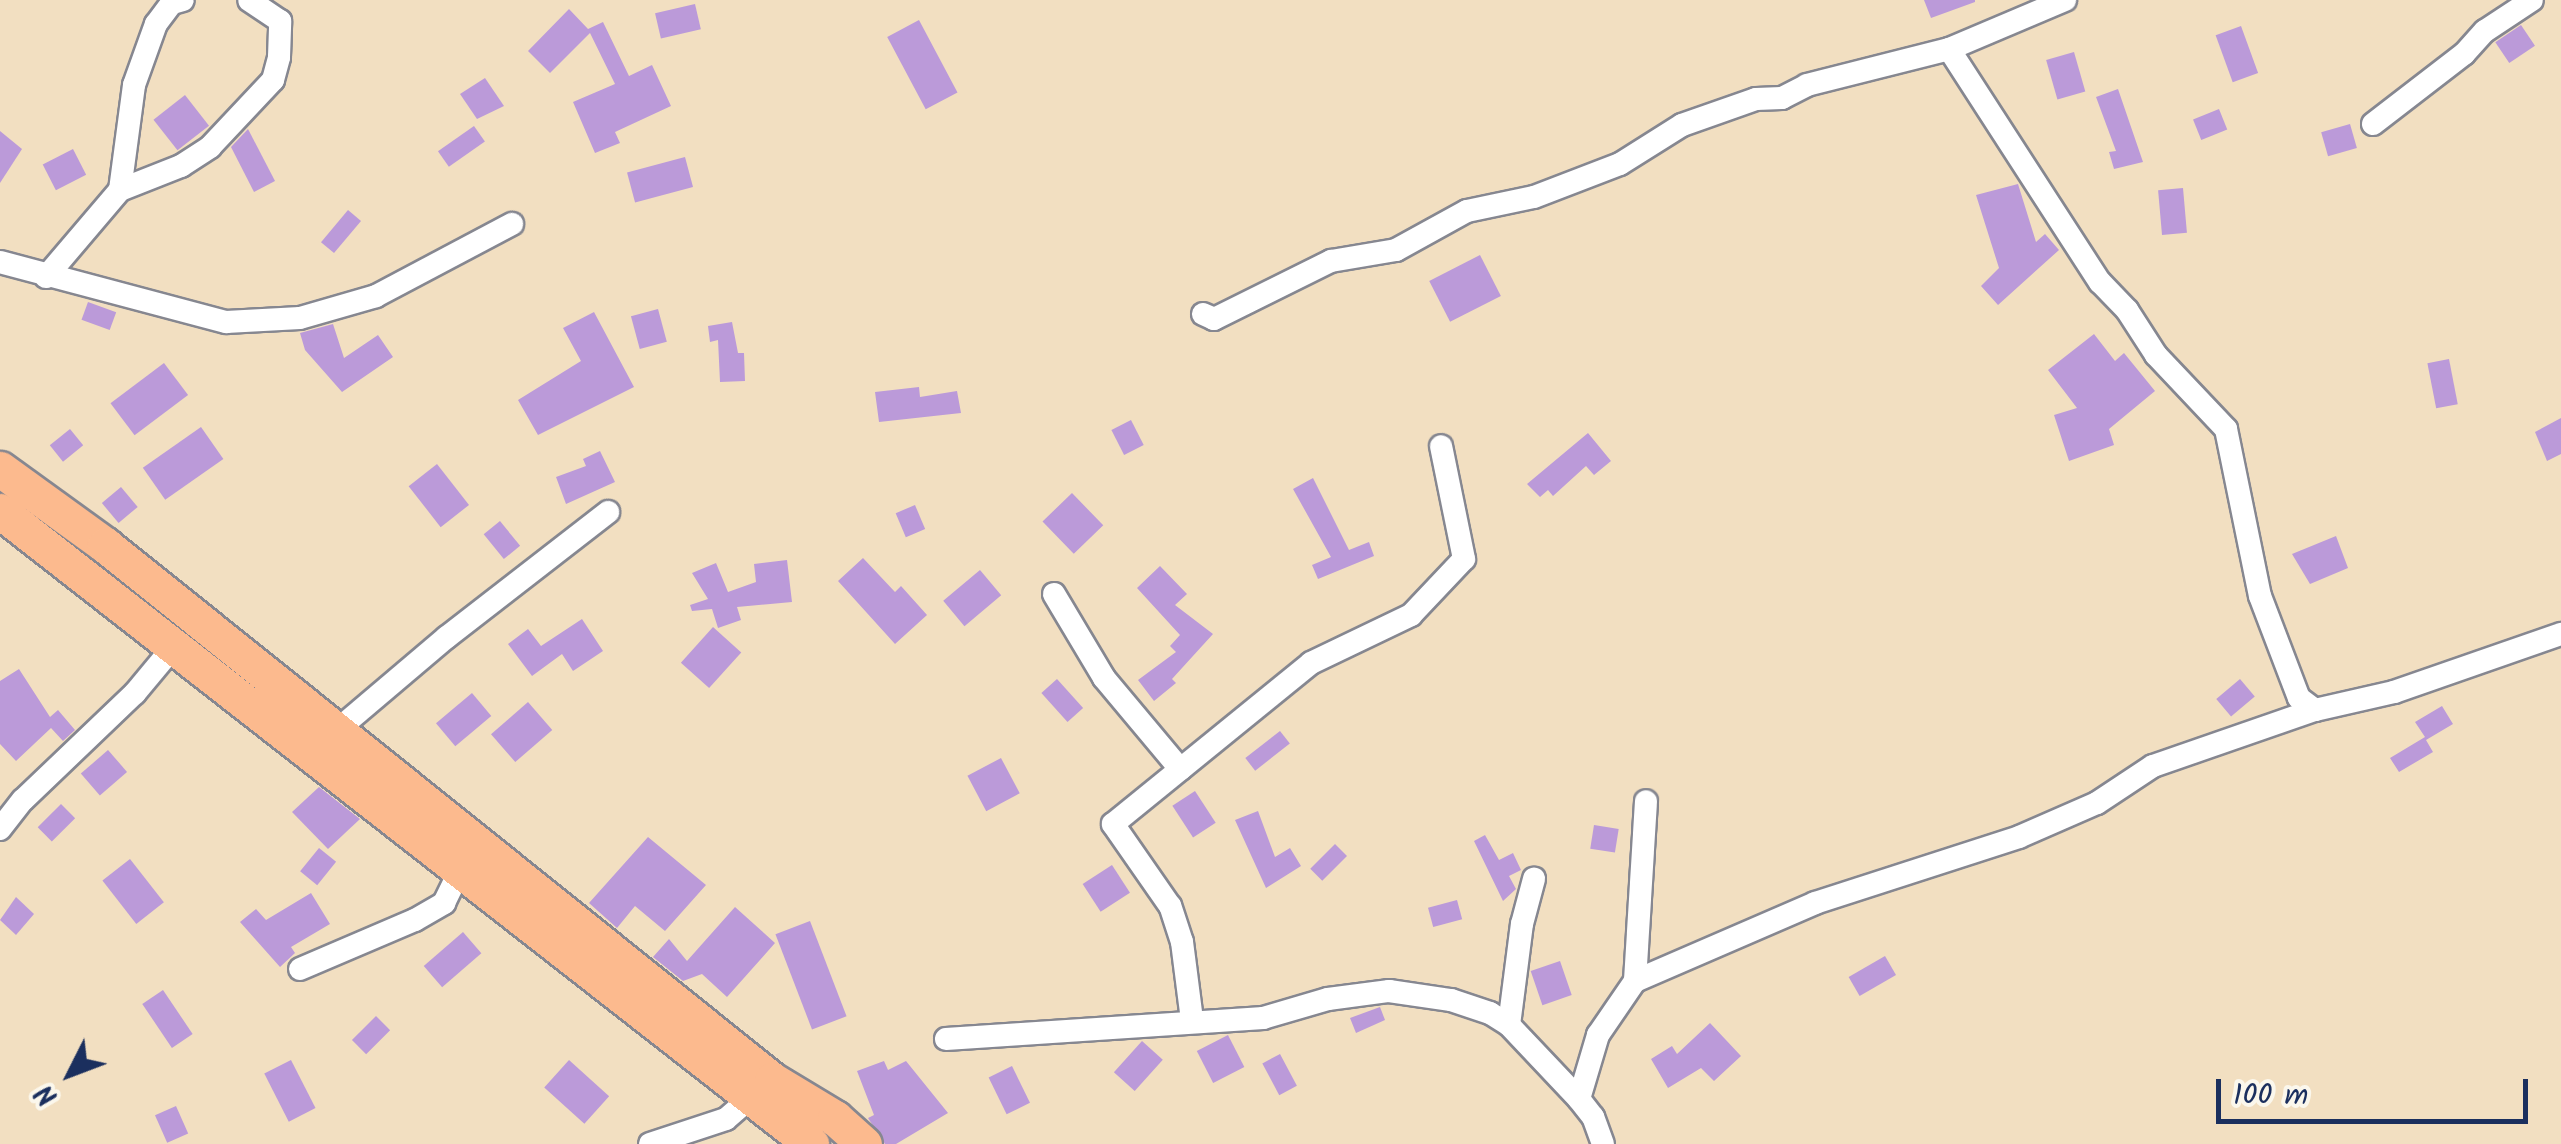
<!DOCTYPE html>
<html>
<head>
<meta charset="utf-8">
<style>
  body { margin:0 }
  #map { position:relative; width:2561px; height:1144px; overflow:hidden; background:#f2dfc1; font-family:Kalam,sans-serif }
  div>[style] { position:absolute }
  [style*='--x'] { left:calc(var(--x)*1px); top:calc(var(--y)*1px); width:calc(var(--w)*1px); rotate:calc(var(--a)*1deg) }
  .building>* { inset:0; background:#bb9ad9; transform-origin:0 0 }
  .roads { filter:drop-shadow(2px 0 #868790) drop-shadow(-2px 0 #868790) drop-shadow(0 2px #868790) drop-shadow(0 -2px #868790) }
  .street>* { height:22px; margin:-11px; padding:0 11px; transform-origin:11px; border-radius:11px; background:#fff }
  .primary>* { height:35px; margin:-17.5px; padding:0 17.5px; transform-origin:17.5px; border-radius:17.5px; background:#fcba8e }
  span { translate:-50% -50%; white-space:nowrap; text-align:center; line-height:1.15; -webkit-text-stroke:8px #fbf7ec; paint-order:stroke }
  .north { position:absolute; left:20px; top:1024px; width:100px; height:100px; -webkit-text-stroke:8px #fbf7ec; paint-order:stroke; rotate:228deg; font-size:28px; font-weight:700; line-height:40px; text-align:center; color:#1b2f5e }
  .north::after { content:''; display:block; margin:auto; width:35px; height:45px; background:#1b2f5e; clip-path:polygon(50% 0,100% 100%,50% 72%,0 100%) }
  .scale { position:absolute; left:2216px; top:1079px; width:312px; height:45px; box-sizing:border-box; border:5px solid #1b2f5e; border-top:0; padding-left:12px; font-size:30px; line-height:35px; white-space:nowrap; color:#1b2f5e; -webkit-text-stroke:8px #fbf7ec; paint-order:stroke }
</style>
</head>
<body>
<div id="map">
  <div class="building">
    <i style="clip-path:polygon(1924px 0,1975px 0,1975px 2px,1931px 18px)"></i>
    <i style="left:695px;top:4px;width:26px;height:41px;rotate:77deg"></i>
    <i style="clip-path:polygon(569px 9px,588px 29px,603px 22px,629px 76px,652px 65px,671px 106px,615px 132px,620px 143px,595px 153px,573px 102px,615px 84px,590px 33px,550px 73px,528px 51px)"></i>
    <i style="left:919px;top:20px;width:82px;height:36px;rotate:62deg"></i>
    <i style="left:2521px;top:25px;width:25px;height:31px;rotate:56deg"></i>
    <i style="left:2241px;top:26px;width:50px;height:27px;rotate:70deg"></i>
    <i style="left:2074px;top:52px;width:41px;height:29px;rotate:74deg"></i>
    <i style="clip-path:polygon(485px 78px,504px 106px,477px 119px,460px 94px)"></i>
    <i style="clip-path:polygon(2118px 89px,2143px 162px,2114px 169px,2109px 152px,2116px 151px,2096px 97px)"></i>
    <i style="left:185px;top:95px;width:39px;height:40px;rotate:52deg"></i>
    <i style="left:2219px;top:109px;width:22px;height:28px;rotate:68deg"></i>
    <i style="left:2350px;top:124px;width:25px;height:30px;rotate:74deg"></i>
    <i style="left:474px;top:126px;width:19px;height:44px;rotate:55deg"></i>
    <i style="clip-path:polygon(248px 129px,275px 181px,254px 192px,231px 147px)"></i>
    <i style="clip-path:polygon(0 131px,22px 149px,0 183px)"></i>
    <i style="left:73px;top:149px;width:29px;height:34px;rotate:63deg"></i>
    <i style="left:685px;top:157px;width:31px;height:60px;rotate:75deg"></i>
    <i style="clip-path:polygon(2018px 184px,2036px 242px,2045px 234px,2059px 250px,1998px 305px,1981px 286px,1999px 268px,1976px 195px)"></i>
    <i style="left:2183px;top:188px;width:45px;height:25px;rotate:85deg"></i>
    <i style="left:348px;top:210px;width:17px;height:42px;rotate:40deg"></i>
    <i style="left:1480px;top:255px;width:46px;height:57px;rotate:63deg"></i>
    <i style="left:88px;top:302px;width:30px;height:19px;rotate:20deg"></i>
    <i style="left:658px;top:309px;width:34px;height:28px;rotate:75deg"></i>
    <i style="clip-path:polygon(594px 312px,634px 387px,538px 435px,518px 400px,581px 361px,563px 328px)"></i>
    <i style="clip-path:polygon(732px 322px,738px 353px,744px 353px,745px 381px,720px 382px,718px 340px,710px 342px,708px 326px)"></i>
    <i style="clip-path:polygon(333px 324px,344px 358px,378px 335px,393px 357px,342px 392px,305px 350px,300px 333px)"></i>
    <i style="clip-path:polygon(2094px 334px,2115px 361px,2124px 353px,2155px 391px,2109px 429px,2114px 445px,2069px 461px,2054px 415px,2077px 408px,2048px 370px)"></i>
    <i style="left:2449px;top:359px;width:46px;height:22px;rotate:79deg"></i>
    <i style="left:164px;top:363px;width:40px;height:67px;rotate:53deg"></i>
    <i style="clip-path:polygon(919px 387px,920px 397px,957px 391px,961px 413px,879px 422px,875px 392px)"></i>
    <i style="clip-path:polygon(2561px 418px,2561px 454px,2547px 461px,2535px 432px)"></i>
    <i style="left:1131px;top:420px;width:28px;height:22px;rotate:63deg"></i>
    <i style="left:201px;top:427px;width:39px;height:71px;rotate:55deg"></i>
    <i style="left:70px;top:429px;width:21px;height:26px;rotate:51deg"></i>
    <i style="clip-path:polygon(1588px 433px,1611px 461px,1594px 475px,1586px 466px,1553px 496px,1548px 490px,1540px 497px,1527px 484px)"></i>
    <i style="clip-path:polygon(600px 451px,615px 482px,566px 504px,556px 477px,586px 466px,583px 459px)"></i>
    <i style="left:437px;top:464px;width:52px;height:36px;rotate:52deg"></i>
    <i style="clip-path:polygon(1313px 478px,1349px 550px,1369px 542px,1374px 556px,1318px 579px,1312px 565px,1331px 557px,1293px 489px)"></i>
    <i style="left:121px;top:487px;width:26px;height:25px;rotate:50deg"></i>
    <i style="left:1072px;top:493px;width:45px;height:41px;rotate:46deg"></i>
    <i style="left:915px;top:505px;width:26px;height:21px;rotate:67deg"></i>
    <i style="left:500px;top:521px;width:32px;height:21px;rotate:51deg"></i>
    <i style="clip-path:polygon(2336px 536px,2348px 568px,2310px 584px,2292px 554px)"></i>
    <i style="clip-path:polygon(863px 558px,895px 592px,901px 586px,927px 615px,895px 644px,838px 581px)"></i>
    <i style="clip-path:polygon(787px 560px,792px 602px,737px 607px,741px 620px,718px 628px,712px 609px,692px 611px,690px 605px,708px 599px,692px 573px,716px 563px,728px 592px,756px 582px,754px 564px)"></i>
    <i style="clip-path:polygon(1160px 566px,1187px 594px,1175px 605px,1213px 634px,1172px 679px,1176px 683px,1154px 701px,1138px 680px,1176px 652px,1170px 646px,1180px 635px,1137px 588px)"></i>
    <i style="left:980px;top:570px;width:33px;height:48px;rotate:50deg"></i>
    <i style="clip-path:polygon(582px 619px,603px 651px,573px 671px,562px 654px,532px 676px,508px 644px,528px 629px,541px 646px)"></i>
    <i style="left:713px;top:627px;width:38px;height:48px;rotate:42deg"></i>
    <i style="clip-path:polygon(19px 669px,50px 717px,58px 710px,75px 730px,63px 741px,51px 728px,16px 761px,0 744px,0 681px)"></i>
    <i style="left:1057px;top:679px;width:39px;height:21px;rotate:48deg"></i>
    <i style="left:2240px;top:679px;width:23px;height:31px;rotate:50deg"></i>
    <i style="left:472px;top:693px;width:30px;height:47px;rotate:50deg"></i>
    <i style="left:528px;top:702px;width:37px;height:49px;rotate:49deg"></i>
    <i style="clip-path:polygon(2442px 706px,2453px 724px,2426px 740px,2433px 752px,2399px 772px,2390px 758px,2425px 737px,2415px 722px)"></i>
    <i style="left:1280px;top:731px;width:16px;height:44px;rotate:52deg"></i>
    <i style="left:108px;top:750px;width:29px;height:36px;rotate:49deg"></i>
    <i style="left:1001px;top:758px;width:40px;height:38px;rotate:62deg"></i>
    <i style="clip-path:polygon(319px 787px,360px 819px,328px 849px,292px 812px)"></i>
    <i style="left:1195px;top:791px;width:38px;height:27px;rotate:57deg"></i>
    <i style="left:61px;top:804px;width:20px;height:33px;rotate:45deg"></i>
    <i style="clip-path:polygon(1258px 811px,1275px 857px,1290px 848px,1301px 866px,1266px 888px,1235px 820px)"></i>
    <i style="left:1594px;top:825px;width:25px;height:24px;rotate:9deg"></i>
    <i style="clip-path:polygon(1485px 835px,1499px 860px,1513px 853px,1521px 870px,1509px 876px,1516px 889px,1503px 901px,1474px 841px)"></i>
    <i style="clip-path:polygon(648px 837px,706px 885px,665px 931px,635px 906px,617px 928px,589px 903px)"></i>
    <i style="left:1335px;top:844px;width:17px;height:35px;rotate:45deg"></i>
    <i style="left:319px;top:848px;width:22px;height:30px;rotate:39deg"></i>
    <i style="left:130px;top:859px;width:55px;height:35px;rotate:52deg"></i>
    <i style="left:1112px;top:865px;width:33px;height:35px;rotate:57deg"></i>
    <i style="clip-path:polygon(311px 893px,330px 924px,291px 947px,295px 953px,280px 967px,240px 922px,256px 909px,266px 920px)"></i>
    <i style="clip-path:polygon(16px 897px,34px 914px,16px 935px,0 920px)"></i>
    <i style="left:1457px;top:900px;width:20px;height:30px;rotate:75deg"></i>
    <i style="clip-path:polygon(735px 907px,775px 943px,727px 997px,702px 974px,683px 981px,653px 957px,669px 939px,687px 961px)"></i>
    <i style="left:810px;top:921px;width:102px;height:37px;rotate:69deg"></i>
    <i style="left:463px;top:932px;width:28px;height:52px;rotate:49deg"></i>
    <i style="left:1885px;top:956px;width:22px;height:42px;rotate:60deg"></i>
    <i style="left:1560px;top:961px;width:36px;height:31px;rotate:71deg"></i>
    <i style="left:163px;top:990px;width:53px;height:25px;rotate:56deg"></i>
    <i style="clip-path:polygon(1380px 1007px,1385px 1020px,1356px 1033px,1350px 1018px)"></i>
    <i style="left:376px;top:1016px;width:20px;height:34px;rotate:45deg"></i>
    <i style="clip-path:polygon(1710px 1023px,1741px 1056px,1714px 1081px,1701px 1068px,1668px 1088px,1651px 1059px,1672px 1046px,1677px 1054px)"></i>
    <i style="left:1228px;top:1035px;width:36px;height:35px;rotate:63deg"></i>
    <i style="left:1142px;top:1041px;width:28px;height:42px;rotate:42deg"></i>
    <i style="left:1280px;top:1054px;width:36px;height:20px;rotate:62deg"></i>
    <i style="left:291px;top:1060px;width:54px;height:30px;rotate:63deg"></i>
    <i style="left:569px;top:1060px;width:54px;height:37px;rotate:42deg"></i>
    <i style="clip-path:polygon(884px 1061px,888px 1070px,906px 1061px,948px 1113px,896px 1144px,885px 1144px,868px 1118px,874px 1115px,857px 1071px)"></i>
    <i style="left:1012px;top:1066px;width:41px;height:26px;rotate:64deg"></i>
    <i style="left:176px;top:1106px;width:30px;height:23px;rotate:66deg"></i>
  </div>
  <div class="roads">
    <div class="street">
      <i style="--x:1949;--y:49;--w:278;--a:57.1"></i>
      <i style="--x:2100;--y:282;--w:39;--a:46"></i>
      <i style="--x:2127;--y:310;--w:54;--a:57.2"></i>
      <i style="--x:2156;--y:355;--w:102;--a:46.6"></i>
      <i style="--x:2226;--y:429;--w:170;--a:78.5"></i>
      <i style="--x:2260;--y:596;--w:109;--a:69.1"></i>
      <i style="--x:2299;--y:698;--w:20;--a:37"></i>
      <i style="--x:2315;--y:710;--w:81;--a:-12.8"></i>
      <i style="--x:2394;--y:692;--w:177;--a:-19.2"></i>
      <i style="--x:2373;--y:124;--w:115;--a:-37.6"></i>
      <i style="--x:2464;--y:54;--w:31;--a:-48"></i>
      <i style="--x:2485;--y:31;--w:56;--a:-33.4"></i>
      <i style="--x:120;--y:190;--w:106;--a:-82.4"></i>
      <i style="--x:134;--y:85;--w:65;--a:-70.2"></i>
      <i style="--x:156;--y:24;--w:26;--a:-53"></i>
      <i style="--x:172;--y:3;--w:11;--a:-15"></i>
      <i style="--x:0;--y:262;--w:234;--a:14.9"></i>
      <i style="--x:226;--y:322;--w:74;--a:-3.1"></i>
      <i style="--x:300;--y:318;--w:79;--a:-16.1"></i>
      <i style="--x:376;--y:296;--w:154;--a:-27.9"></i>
      <i style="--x:46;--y:277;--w:114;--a:-49.6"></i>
      <i style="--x:120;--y:190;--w:66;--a:-21.5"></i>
      <i style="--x:181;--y:166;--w:35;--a:-33"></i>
      <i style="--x:210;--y:147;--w:92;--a:-46.8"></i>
      <i style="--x:273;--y:80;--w:24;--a:-75"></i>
      <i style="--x:279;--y:57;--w:36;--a:-88"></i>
      <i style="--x:280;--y:21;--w:37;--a:-146"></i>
      <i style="--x:1203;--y:314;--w:12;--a:24"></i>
      <i style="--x:1214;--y:319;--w:131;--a:-26.4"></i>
      <i style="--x:1331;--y:261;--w:66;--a:-9.6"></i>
      <i style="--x:1396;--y:250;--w:81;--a:-28.8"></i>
      <i style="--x:1467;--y:211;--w:68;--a:-11.8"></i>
      <i style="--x:1534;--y:197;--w:92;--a:-21"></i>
      <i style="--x:1620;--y:164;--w:73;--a:-32.2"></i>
      <i style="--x:1682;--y:125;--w:78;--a:-19.4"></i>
      <i style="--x:1756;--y:99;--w:26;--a:-2"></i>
      <i style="--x:1782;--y:98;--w:28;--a:-27"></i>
      <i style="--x:1807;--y:85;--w:146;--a:-14.2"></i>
      <i style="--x:1949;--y:49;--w:126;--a:-22.9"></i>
      <i style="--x:1054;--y:594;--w:98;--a:59.2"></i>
      <i style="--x:1104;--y:678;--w:119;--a:50.1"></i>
      <i style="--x:336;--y:731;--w:145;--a:-40.3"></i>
      <i style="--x:447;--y:637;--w:204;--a:-37.8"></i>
      <i style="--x:0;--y:829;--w:37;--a:-52"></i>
      <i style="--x:23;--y:800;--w:155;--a:-43.7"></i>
      <i style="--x:135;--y:693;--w:62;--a:-50.2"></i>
      <i style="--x:300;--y:969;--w:125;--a:-23.1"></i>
      <i style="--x:415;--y:920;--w:34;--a:-30"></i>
      <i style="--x:444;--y:903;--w:37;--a:-64"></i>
      <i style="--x:1635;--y:981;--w:180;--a:-86.5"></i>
      <i style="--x:1192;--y:1020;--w:79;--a:-97.3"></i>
      <i style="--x:1182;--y:942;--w:38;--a:-108"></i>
      <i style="--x:1170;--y:906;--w:100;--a:-124.8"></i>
      <i style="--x:1113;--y:824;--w:255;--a:-39.1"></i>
      <i style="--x:1311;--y:663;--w:111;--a:-25.6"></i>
      <i style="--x:1411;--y:615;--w:77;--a:-46.6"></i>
      <i style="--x:1464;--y:559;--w:115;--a:-101.5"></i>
      <i style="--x:1509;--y:1025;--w:102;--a:-82.7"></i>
      <i style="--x:1522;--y:924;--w:47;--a:-75.1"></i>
      <i style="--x:946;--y:1039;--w:318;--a:-3.8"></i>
      <i style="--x:1263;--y:1018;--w:68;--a:-16.3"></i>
      <i style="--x:1328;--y:999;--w:62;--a:-7.5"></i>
      <i style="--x:1389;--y:991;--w:63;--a:8.3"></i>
      <i style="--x:1451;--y:1000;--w:41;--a:18.4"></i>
      <i style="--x:1490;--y:1013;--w:22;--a:32"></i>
      <i style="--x:1509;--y:1025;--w:102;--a:46.6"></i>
      <i style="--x:650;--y:1144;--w:80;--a:-18.2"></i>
      <i style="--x:726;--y:1119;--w:32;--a:-41"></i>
      <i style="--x:1603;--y:1144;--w:29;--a:-110"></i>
      <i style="--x:1593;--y:1117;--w:23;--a:-128"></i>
      <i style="--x:1579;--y:1099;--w:67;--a:-73.5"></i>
      <i style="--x:1598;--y:1035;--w:65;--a:-55.6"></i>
      <i style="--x:1635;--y:981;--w:196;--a:-23.4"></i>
      <i style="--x:1815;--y:903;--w:214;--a:-17.9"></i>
      <i style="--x:2019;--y:837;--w:85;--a:-23.6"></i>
      <i style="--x:2097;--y:803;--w:67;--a:-33.5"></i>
      <i style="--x:2153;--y:766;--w:171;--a:-19.1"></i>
    </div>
    <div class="primary">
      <i style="--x:0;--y:469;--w:130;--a:35.9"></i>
      <i style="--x:105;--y:545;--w:855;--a:38.73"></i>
      <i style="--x:772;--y:1080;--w:74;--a:31.1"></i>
      <i style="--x:835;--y:1118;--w:39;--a:42"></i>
      <i style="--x:0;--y:511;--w:1029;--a:37.97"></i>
    </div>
  </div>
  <div class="north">N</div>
  <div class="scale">100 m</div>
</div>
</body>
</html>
